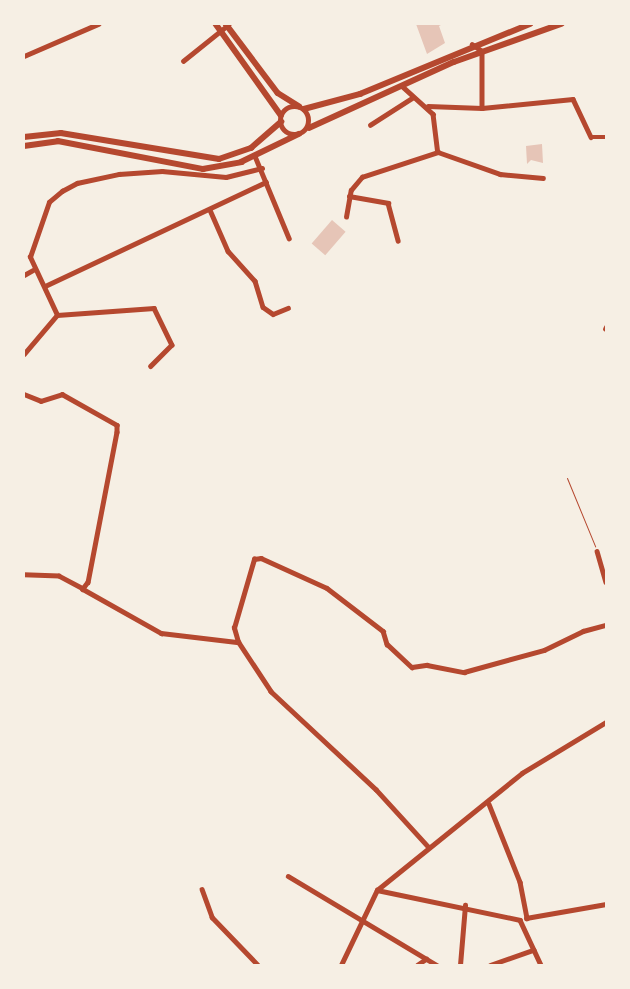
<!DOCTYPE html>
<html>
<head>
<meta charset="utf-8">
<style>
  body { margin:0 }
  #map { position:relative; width:630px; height:989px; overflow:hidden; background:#f6efe4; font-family:Bitter,serif }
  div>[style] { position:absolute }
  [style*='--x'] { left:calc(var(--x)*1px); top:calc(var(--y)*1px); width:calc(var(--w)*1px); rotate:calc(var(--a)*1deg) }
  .building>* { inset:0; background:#e6c5b7; transform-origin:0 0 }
  .path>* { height:1px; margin:-0.5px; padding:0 0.5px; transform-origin:0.5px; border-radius:0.5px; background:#b5482f }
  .minor>* { height:4.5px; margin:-2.25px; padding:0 2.25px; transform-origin:2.25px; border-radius:2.25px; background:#b5482f }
  .secondary>* { height:5.5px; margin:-2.75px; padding:0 2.75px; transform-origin:2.75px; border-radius:2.75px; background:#b5482f }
  .secondary>.ring { margin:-2.75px; padding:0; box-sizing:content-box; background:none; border:5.5px solid #b5482f; border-radius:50% }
  span { translate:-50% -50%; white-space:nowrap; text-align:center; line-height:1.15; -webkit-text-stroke:4px #f6efe4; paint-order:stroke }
  .frame { position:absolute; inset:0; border:25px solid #f6efe4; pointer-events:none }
</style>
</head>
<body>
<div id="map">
  <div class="building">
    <i style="clip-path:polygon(416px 24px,443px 24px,439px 26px,445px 43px,427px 54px)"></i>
    <i style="clip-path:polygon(542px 144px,543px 163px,531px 160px,527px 164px,526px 146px)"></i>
    <i style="left:332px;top:220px;width:18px;height:31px;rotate:41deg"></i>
  </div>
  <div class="path">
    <i style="--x:567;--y:478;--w:74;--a:67.6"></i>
  </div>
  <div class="minor">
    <i style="--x:472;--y:44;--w:12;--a:35"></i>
    <i style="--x:482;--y:51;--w:57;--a:90"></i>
    <i style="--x:24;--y:56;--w:81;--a:-23.4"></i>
    <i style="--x:183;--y:61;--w:58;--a:-38.7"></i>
    <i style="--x:402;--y:86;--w:42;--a:42.1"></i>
    <i style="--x:433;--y:114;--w:38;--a:83"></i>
    <i style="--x:438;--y:152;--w:66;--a:19.5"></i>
    <i style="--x:500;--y:174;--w:43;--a:5.3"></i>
    <i style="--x:428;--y:106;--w:54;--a:2.1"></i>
    <i style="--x:482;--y:108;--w:91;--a:-5.6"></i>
    <i style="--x:573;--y:99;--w:42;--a:64.7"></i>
    <i style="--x:591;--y:137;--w:15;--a:0"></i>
    <i style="--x:370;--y:125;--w:50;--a:-32.7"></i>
    <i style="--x:255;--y:156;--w:89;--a:67.5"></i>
    <i style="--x:349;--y:196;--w:40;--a:10"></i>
    <i style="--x:388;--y:203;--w:39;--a:75"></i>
    <i style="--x:210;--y:210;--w:45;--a:66.3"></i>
    <i style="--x:228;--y:251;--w:40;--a:48"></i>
    <i style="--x:255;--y:281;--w:27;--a:73"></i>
    <i style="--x:263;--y:307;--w:12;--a:35"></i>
    <i style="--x:273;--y:314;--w:16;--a:-22"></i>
    <i style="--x:346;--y:217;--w:27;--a:-80"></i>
    <i style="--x:351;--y:190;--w:17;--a:-50"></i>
    <i style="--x:362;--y:177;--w:80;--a:-18.2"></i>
    <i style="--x:24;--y:275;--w:10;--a:-29"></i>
    <i style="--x:45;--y:286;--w:244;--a:-25.2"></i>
    <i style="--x:57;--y:315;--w:64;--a:-115"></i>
    <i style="--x:30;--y:257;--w:58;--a:-70.9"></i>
    <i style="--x:49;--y:202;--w:17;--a:-40"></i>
    <i style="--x:62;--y:191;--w:17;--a:-28"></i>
    <i style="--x:77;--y:183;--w:43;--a:-12.1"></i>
    <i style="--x:119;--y:174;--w:43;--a:-4"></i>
    <i style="--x:162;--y:171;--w:64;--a:5.4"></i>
    <i style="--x:226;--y:177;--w:37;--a:-14"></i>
    <i style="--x:57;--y:315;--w:97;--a:-4.1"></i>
    <i style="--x:154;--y:308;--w:41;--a:64.1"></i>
    <i style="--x:172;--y:345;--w:30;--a:135"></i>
    <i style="--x:605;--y:329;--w:2;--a:-63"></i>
    <i style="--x:24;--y:354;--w:51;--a:-49.8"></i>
    <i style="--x:24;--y:394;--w:18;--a:22"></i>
    <i style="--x:41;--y:401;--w:22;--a:-18"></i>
    <i style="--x:62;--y:394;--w:63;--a:29.4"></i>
    <i style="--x:117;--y:425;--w:7;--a:90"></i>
    <i style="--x:117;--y:432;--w:153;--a:100.9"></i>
    <i style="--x:88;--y:582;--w:9;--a:126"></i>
    <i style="--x:83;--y:589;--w:27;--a:-152"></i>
    <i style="--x:59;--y:576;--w:35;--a:-178"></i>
    <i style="--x:597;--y:551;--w:32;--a:74"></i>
    <i style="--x:83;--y:589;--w:90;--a:29.4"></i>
    <i style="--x:161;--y:633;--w:78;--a:6.7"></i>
    <i style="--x:489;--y:804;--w:84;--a:68.3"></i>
    <i style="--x:520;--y:882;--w:37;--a:79"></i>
    <i style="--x:428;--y:847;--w:77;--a:-132.4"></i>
    <i style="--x:376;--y:790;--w:144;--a:-137"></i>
    <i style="--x:271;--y:692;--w:60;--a:-123.4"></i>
    <i style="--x:238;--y:642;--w:15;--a:-106"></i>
    <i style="--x:234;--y:628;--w:72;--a:-73.8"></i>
    <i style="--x:254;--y:559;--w:7;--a:-8"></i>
    <i style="--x:261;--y:558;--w:72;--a:24.4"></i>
    <i style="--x:327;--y:588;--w:71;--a:37.5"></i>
    <i style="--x:383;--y:631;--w:14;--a:73"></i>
    <i style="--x:387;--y:644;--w:34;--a:43"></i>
    <i style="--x:412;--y:667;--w:15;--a:-8"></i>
    <i style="--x:427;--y:665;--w:38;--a:11"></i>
    <i style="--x:464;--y:672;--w:83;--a:-15.4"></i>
    <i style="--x:544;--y:650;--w:43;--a:-26"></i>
    <i style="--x:583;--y:631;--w:24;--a:-15"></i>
    <i style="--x:288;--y:876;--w:174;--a:30.9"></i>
    <i style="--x:202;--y:889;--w:30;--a:70"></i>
    <i style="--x:212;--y:917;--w:66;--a:46.2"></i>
    <i style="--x:377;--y:890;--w:146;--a:11.8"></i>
    <i style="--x:520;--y:920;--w:50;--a:65"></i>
    <i style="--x:526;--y:918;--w:81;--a:-9.9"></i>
    <i style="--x:341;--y:965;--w:83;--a:-64.4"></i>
    <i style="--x:377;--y:890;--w:186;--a:-38.9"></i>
    <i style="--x:522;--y:773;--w:98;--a:-31.3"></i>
    <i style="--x:417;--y:965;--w:11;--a:-34"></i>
    <i style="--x:460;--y:965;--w:60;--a:-85.2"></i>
    <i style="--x:490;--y:965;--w:46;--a:-19.2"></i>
  </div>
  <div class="secondary">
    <i style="--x:216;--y:24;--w:112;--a:54.5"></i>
    <i style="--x:226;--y:24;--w:86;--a:53"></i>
    <i style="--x:278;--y:93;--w:25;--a:32"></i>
    <i class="ring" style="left:281px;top:107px;width:22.5px;height:22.5px"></i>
    <i style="--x:304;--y:109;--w:58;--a:-15"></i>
    <i style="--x:360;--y:94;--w:184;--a:-22.4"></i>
    <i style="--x:309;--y:128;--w:159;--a:-24.5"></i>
    <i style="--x:454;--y:62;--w:114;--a:-19.6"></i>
    <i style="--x:24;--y:137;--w:37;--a:-6"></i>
    <i style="--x:61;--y:133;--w:160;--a:9.3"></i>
    <i style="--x:219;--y:159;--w:34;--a:-19"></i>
    <i style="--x:251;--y:148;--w:40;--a:-41"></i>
    <i style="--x:24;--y:146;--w:34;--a:-8"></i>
    <i style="--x:58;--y:141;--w:148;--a:10.9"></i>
    <i style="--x:203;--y:169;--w:39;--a:-10"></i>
    <i style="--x:241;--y:162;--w:64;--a:-25.8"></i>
  </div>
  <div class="frame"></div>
</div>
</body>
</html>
